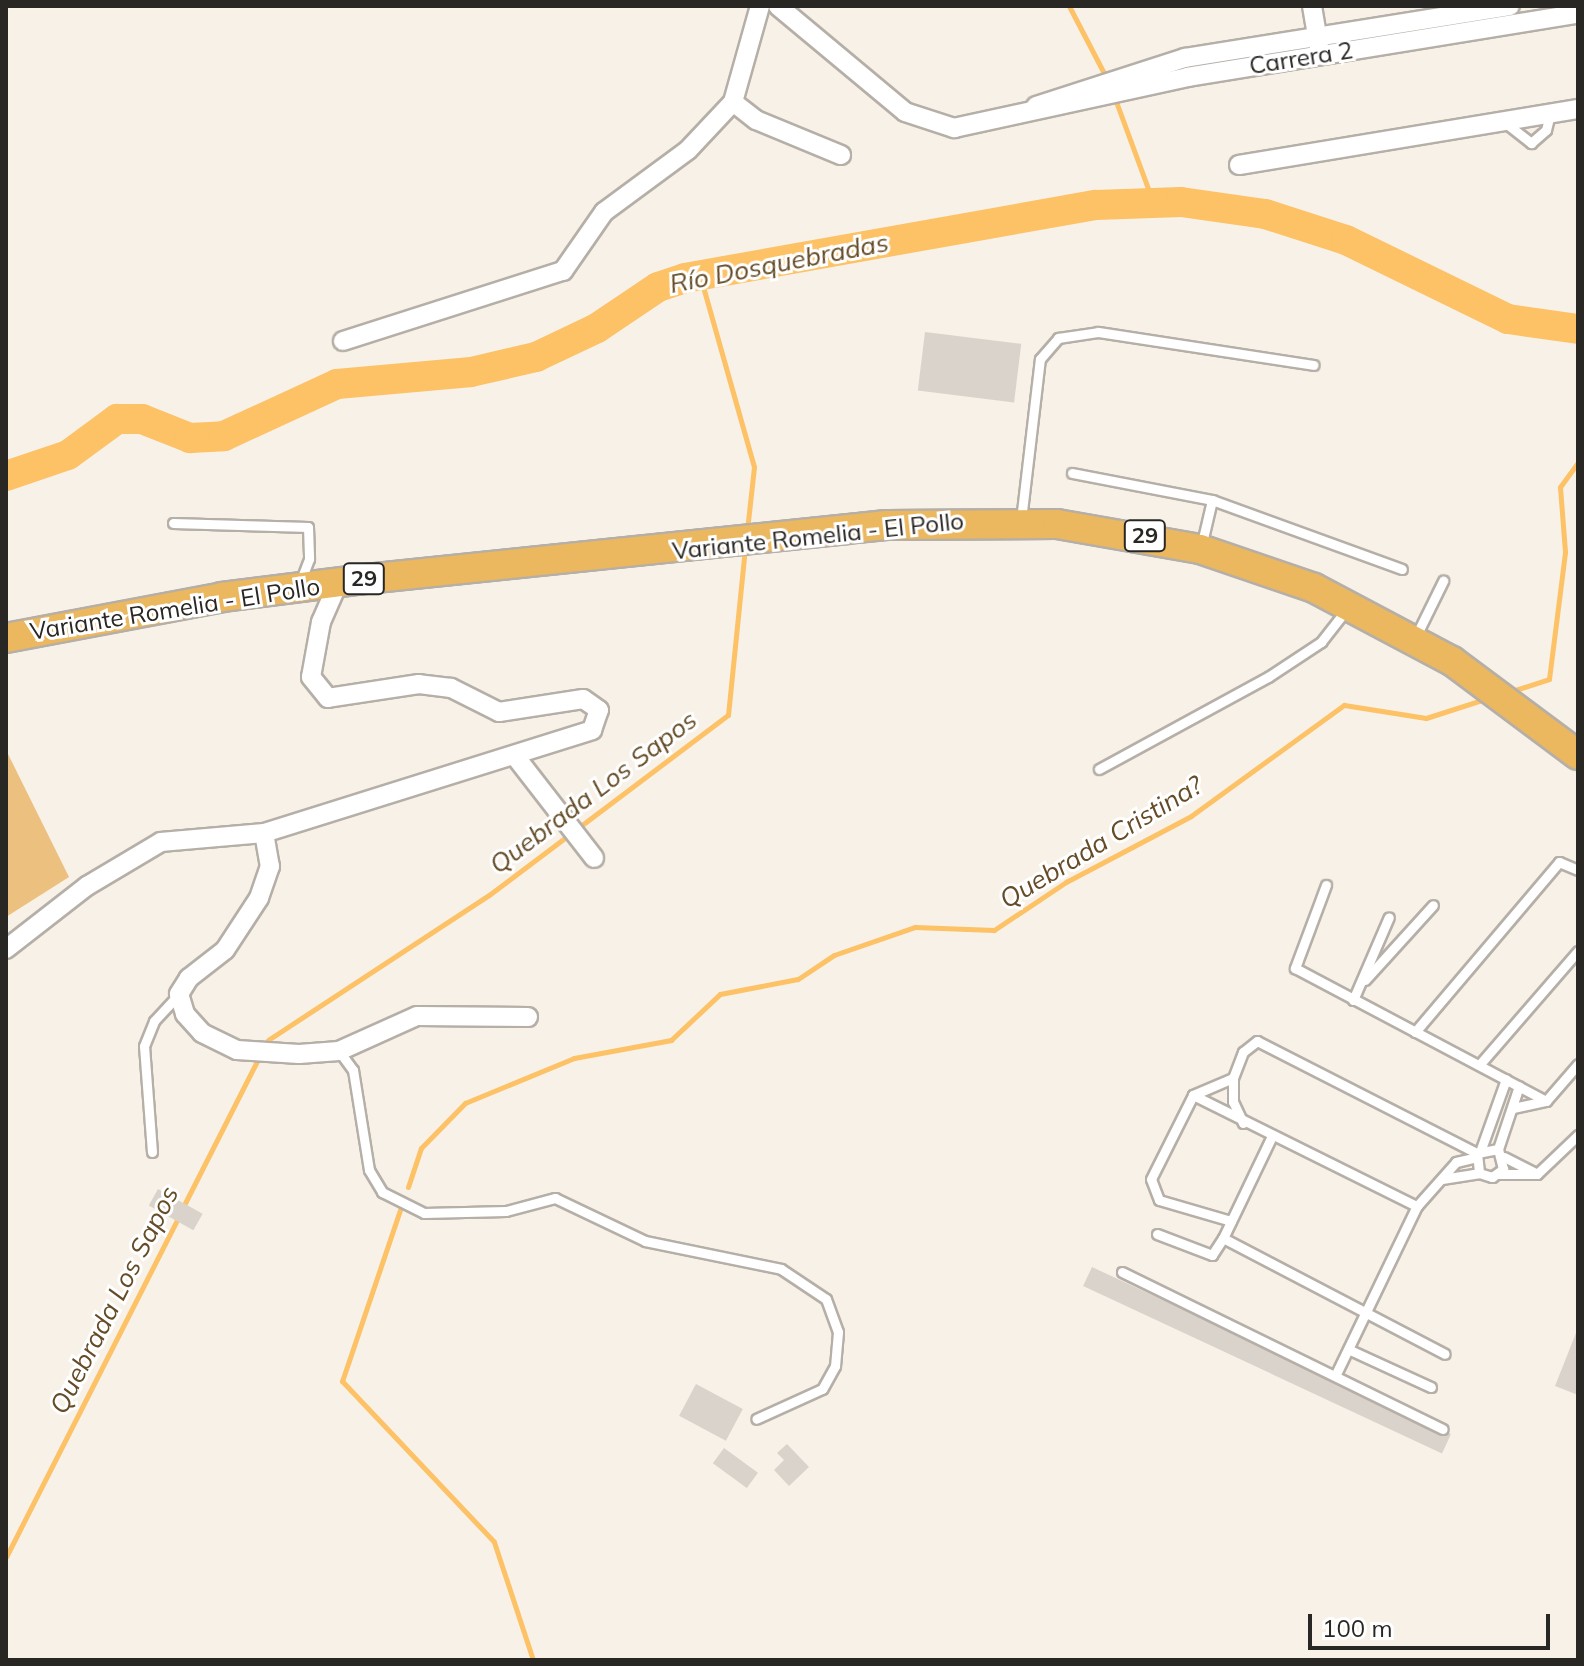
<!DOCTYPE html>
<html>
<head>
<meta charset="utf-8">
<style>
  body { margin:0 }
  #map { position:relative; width:1584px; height:1666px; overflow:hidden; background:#f7f1e8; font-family:Mulish,sans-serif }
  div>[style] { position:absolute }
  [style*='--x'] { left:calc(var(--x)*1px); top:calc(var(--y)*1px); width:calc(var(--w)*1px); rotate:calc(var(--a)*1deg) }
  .green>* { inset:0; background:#ecc07f }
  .stream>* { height:5px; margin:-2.5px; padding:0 2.5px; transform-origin:2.5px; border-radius:2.5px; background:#fdc166 }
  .river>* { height:30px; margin:-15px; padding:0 15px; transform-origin:15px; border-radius:15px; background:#fdc166 }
  .building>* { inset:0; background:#dad3cb; transform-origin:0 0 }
  .roads { filter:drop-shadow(2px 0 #b5afa7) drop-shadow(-2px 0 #b5afa7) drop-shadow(0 2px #b5afa7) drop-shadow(0 -2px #b5afa7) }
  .service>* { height:9px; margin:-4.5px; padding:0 4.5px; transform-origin:4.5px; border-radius:4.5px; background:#fff }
  .minor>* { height:18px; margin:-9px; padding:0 9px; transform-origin:9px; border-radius:9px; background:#fff }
  .trunk>* { height:28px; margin:-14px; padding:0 14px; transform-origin:14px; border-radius:14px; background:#ebb75f }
  span { translate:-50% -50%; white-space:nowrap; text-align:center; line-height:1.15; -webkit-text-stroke:6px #fff; paint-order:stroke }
  .shield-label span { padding:2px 6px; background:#fff; border:2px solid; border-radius:6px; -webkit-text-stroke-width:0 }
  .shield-label { font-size:22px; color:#292724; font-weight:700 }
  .street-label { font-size:24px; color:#292724 }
  .water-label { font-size:26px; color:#654c27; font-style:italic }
  .frame { position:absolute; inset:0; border:8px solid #292724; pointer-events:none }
  .scale { position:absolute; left:1308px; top:1614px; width:242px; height:36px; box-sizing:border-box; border:4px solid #292724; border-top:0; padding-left:10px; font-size:24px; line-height:28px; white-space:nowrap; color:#292724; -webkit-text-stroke:6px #fff; paint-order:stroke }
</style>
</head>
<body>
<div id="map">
  <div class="green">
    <i style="clip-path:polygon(6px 750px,69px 877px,6px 917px)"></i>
  </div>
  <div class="stream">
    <i style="--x:1069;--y:6;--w:82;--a:62.5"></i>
    <i style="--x:1114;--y:96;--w:113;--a:69.8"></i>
    <i style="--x:700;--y:276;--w:198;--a:74.2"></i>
    <i style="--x:754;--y:467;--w:63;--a:96.3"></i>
    <i style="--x:1509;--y:692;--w:42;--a:-18"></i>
    <i style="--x:1549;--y:679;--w:128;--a:-82.8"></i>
    <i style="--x:1565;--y:552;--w:65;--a:-94.4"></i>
    <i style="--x:1560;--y:487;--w:31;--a:-54"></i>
    <i style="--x:268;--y:1040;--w:264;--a:-33.3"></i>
    <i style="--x:489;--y:895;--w:299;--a:-37"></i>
    <i style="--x:728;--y:715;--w:168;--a:-84.2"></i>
    <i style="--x:408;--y:1187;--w:41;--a:-71.6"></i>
    <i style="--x:421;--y:1148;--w:63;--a:-45.6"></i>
    <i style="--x:465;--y:1103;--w:118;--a:-22.4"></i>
    <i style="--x:574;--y:1058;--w:99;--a:-10.5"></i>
    <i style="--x:671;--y:1040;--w:67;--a:-43.2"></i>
    <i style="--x:720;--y:994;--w:79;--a:-10.9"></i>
    <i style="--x:798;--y:979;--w:43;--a:-33.7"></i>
    <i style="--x:834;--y:955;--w:86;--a:-19.1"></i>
    <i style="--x:915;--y:927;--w:79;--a:2.2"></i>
    <i style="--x:994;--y:930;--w:87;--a:-33.7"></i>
    <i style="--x:1066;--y:882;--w:141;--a:-27.8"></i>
    <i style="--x:1191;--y:816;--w:189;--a:-36"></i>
    <i style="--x:1344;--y:705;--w:83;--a:9"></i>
    <i style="--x:1426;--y:718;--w:65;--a:-17.9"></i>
    <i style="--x:183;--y:1207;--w:164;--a:-63.1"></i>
    <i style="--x:401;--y:1207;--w:184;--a:108.7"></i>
    <i style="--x:342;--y:1381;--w:221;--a:46.6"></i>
    <i style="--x:494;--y:1542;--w:124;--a:71.7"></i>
    <i style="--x:6;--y:1557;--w:382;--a:-63.1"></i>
  </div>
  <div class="river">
    <i style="--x:6;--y:476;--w:65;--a:-18.7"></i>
    <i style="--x:68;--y:455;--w:61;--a:-36.3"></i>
    <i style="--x:117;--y:419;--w:25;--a:0"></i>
    <i style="--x:142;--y:419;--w:52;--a:21.6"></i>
    <i style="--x:190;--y:438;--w:34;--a:-3"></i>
    <i style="--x:224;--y:436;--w:124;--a:-24.7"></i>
    <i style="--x:337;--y:384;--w:135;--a:-5.1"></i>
    <i style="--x:471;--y:372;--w:67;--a:-13"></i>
    <i style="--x:536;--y:357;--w:68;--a:-25.4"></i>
    <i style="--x:597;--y:328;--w:73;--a:-33.9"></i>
    <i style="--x:658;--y:287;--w:28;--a:-18"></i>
    <i style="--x:685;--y:278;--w:417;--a:-10.1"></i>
    <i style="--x:1096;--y:205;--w:85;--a:-2"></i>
    <i style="--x:1181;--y:202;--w:85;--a:8.1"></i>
    <i style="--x:1265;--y:214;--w:85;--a:17.8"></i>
    <i style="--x:1346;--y:240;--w:180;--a:26"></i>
    <i style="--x:1508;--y:319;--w:71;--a:8.1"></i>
  </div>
  <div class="building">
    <i style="left:925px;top:332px;width:97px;height:59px;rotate:7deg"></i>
    <i style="left:158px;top:1189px;width:51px;height:19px;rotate:29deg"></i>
    <i style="left:1092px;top:1267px;width:396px;height:21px;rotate:25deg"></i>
    <i style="clip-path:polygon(1578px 1328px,1578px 1395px,1555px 1386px)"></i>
    <i style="left:696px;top:1384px;width:53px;height:36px;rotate:28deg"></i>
    <i style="clip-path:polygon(787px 1444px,809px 1467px,789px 1486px,774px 1470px,784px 1460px,777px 1453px)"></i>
    <i style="left:724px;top:1448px;width:42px;height:19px;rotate:36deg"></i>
  </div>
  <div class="roads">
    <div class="service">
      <i style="--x:1503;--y:121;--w:36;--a:38"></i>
      <i style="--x:1531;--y:143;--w:20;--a:-41"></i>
      <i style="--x:1546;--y:130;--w:16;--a:-76"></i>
      <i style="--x:1072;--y:473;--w:143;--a:10.9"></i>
      <i style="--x:1212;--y:500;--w:202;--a:20"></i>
      <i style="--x:1021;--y:520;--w:162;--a:-83.3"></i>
      <i style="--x:1040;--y:359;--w:28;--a:-49"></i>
      <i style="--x:1058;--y:338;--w:40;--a:-8.5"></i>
      <i style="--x:1098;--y:332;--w:218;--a:8.7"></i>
      <i style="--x:173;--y:523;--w:135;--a:1.7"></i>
      <i style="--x:308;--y:527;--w:32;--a:88"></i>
      <i style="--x:309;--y:559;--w:26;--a:111"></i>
      <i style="--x:1201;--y:547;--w:48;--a:-76.8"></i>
      <i style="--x:1415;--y:638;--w:64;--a:-63.8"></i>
      <i style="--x:1099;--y:769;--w:192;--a:-28.6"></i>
      <i style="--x:1268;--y:677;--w:64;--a:-33.4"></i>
      <i style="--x:1321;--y:642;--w:41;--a:-52"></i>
      <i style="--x:1326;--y:885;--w:89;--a:110.5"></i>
      <i style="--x:1295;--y:968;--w:284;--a:27.9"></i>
      <i style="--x:1365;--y:980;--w:101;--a:-47.8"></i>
      <i style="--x:1353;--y:1000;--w:90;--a:-66.6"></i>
      <i style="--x:1415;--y:1032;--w:223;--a:-49.7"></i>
      <i style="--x:1559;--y:862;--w:21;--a:23"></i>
      <i style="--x:339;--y:1051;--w:24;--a:54"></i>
      <i style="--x:353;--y:1070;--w:101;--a:80.9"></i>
      <i style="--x:369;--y:1170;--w:26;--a:59"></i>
      <i style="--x:382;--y:1192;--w:47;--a:26.6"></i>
      <i style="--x:424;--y:1213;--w:82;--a:-1.4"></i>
      <i style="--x:506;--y:1211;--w:51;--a:-14.9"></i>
      <i style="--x:555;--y:1198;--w:100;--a:25.5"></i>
      <i style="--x:645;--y:1241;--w:139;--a:11.6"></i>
      <i style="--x:781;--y:1269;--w:54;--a:33.7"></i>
      <i style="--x:826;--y:1299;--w:35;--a:70"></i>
      <i style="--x:838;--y:1332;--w:34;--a:95"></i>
      <i style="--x:835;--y:1366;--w:26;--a:119"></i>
      <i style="--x:822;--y:1389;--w:72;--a:155.6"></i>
      <i style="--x:1480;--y:1064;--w:150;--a:-49.1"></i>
      <i style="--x:1193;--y:1095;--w:250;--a:26.4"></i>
      <i style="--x:1513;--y:1108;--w:34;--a:-12"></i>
      <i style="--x:1546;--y:1101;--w:49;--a:-49.1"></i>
      <i style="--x:1243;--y:1123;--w:23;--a:-115"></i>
      <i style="--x:1233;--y:1102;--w:24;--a:-90"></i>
      <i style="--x:1233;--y:1078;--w:28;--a:-69"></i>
      <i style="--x:1243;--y:1052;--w:18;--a:-38"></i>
      <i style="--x:1257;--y:1041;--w:247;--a:27"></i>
      <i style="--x:1271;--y:1138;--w:111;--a:115.6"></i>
      <i style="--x:1223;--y:1238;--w:250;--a:27.6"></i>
      <i style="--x:1481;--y:1149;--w:74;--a:-70.3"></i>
      <i style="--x:1498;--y:1149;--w:21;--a:169"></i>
      <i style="--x:1477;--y:1153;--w:20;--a:84"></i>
      <i style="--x:1479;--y:1173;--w:14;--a:17"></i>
      <i style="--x:1492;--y:1177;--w:14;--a:-36"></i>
      <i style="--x:1503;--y:1169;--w:21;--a:-104"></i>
      <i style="--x:1498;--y:1149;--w:66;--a:-71.6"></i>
      <i style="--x:152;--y:1152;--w:106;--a:-94.3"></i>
      <i style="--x:144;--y:1046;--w:27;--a:-68"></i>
      <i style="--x:154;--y:1021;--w:37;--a:-47"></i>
      <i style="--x:1504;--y:1157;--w:37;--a:27"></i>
      <i style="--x:1499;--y:1174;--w:38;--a:0"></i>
      <i style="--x:1537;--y:1174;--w:57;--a:-43.6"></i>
      <i style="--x:1442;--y:1179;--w:37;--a:-9"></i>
      <i style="--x:1231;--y:1221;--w:75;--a:-163.7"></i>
      <i style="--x:1159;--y:1200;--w:22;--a:-111"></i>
      <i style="--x:1151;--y:1179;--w:94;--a:-63.4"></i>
      <i style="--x:1193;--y:1095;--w:43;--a:-23"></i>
      <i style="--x:1157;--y:1234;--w:59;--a:20.9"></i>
      <i style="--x:1212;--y:1255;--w:20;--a:-57"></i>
      <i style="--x:1122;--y:1272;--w:357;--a:26.1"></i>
      <i style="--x:1350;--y:1350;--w:89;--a:24.6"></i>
      <i style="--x:1336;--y:1374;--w:187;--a:-64.3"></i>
      <i style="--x:1417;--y:1206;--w:59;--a:-48.4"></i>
      <i style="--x:1456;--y:1162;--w:18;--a:-13"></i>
    </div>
    <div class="minor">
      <i style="--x:778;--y:6;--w:165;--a:39.8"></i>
      <i style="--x:905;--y:112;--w:52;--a:18.1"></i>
      <i style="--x:954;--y:128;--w:239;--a:-12.3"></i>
      <i style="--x:1187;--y:77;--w:396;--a:-9.2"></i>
      <i style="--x:1312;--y:6;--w:42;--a:80.3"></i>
      <i style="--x:733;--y:102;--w:29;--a:38"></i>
      <i style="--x:756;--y:120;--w:92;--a:22.4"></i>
      <i style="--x:1036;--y:106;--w:157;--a:-17.9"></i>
      <i style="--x:1185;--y:58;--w:329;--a:-9.1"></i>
      <i style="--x:1239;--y:165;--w:344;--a:-9.4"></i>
      <i style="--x:343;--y:341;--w:231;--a:-17.7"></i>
      <i style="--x:563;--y:271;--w:72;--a:-55.2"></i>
      <i style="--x:604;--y:212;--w:104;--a:-36.4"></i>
      <i style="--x:688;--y:150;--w:66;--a:-46.8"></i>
      <i style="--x:733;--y:102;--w:100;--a:-74.3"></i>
      <i style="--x:515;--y:756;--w:129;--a:52.2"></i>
      <i style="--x:264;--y:833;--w:34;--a:80"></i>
      <i style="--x:270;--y:866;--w:34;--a:109"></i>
      <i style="--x:259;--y:898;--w:62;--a:123.2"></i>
      <i style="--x:225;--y:950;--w:46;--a:142.1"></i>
      <i style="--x:189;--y:978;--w:19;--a:122"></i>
      <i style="--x:179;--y:994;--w:21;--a:73"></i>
      <i style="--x:185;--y:1014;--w:25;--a:48"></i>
      <i style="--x:202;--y:1033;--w:39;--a:26"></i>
      <i style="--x:237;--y:1050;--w:62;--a:3.7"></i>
      <i style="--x:299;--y:1054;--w:40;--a:-4.3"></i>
      <i style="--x:339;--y:1051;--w:85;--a:-24.2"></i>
      <i style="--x:417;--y:1016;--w:111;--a:0.5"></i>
      <i style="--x:6;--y:949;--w:103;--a:-37.9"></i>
      <i style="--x:87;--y:886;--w:86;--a:-30.7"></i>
      <i style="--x:161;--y:842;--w:103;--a:-5"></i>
      <i style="--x:264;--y:833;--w:344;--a:-17.4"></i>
      <i style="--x:592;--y:730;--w:21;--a:-71"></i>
      <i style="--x:599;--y:710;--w:19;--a:-145"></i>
      <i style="--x:583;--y:699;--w:85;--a:171.2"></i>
      <i style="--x:499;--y:712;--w:54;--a:-153.4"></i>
      <i style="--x:451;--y:688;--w:32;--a:-173"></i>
      <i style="--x:419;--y:684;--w:92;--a:171.3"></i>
      <i style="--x:328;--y:698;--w:27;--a:-129"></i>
      <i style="--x:311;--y:677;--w:56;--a:-79.7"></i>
      <i style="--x:321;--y:622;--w:43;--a:-66.4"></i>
    </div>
    <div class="trunk">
      <i style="--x:6;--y:638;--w:220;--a:-10.7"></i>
      <i style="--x:222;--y:597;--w:135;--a:-7.2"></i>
      <i style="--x:356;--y:580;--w:533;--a:-5.92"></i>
      <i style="--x:886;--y:525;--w:171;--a:-0.3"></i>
      <i style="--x:1057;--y:524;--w:145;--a:9.9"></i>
      <i style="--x:1200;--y:549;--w:120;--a:18.9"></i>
      <i style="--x:1314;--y:588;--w:156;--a:27.9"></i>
      <i style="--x:1452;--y:661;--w:157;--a:36.7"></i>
    </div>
  </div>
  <div class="shield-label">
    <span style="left:1145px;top:536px">29</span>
    <span style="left:364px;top:579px">29</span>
  </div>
  <div class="street-label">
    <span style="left:1301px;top:58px;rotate:-9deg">Carrera 2</span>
    <span style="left:818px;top:536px;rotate:-6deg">Variante Romelia - El Pollo</span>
    <span style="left:175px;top:609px;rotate:-9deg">Variante Romelia - El Pollo</span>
  </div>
  <div class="water-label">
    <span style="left:779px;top:263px;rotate:-11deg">Río Dosquebradas</span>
    <span style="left:593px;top:792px;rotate:-37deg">Quebrada Los Sapos</span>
    <span style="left:1101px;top:842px;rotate:-31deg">Quebrada Cristina?</span>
    <span style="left:114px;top:1300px;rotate:-63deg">Quebrada Los Sapos</span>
  </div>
  <div class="frame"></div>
  <div class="scale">100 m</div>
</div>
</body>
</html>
